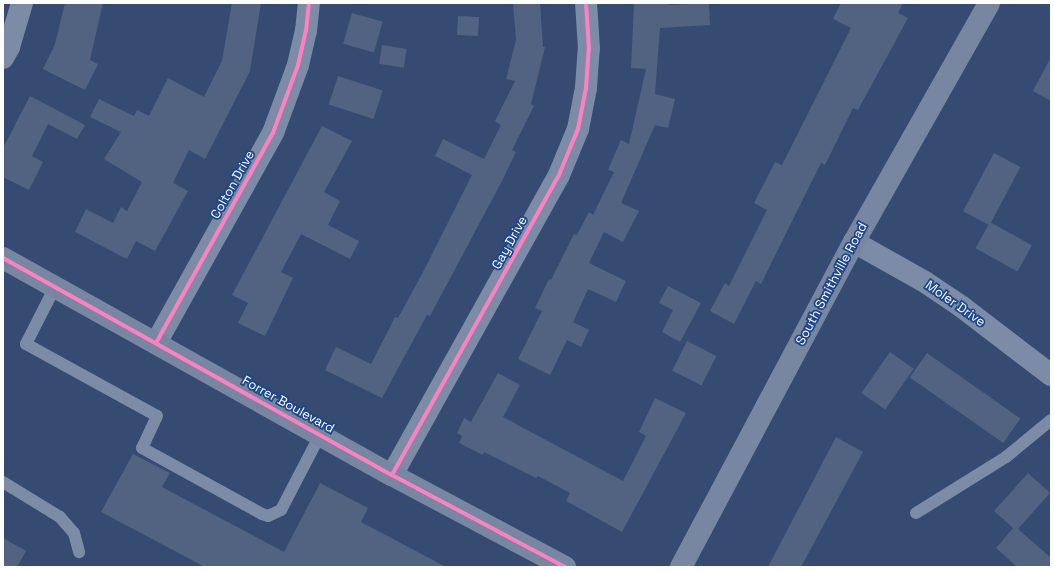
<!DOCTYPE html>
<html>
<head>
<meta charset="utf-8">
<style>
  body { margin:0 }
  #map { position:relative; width:1054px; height:570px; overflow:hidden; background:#354b71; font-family:"Space Grotesk",sans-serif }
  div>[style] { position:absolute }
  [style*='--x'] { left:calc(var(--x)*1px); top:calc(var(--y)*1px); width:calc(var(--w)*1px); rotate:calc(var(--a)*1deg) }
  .building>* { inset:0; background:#516381; transform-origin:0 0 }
  .lane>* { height:12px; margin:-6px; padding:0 6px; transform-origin:6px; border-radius:6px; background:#7c8ca6 }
  .street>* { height:22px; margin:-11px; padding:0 11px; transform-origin:11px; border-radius:11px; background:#7c8ca6 }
  .secondary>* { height:22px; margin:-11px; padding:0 11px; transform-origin:11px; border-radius:11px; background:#7787a1 }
  .cycleway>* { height:4px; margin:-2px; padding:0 2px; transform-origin:2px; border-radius:2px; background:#ff80c0 }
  span { translate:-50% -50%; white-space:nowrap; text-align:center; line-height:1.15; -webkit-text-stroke:3.5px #1c458a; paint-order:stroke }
  .street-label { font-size:13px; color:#fff }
  .frame { position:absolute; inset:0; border:4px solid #fff; pointer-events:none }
</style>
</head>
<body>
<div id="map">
  <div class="building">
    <i style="clip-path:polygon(65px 3px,103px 3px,90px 60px,98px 64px,85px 90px,43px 69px,55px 44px)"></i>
    <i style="clip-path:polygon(232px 3px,261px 3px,250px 71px,205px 159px,189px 150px,173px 183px,188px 191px,155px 251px,136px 241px,127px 259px,75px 232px,86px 209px,113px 223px,121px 207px,127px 211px,142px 182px,104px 159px,121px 132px,90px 117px,99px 99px,134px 116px,137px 110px,149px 116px,168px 78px,204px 97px,222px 61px)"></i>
    <i style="clip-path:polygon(513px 3px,540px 3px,543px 47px,545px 47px,531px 104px,534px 106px,512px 150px,516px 152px,502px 181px,430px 316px,427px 315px,382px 398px,325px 370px,336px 347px,371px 364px,395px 317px,398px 318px,422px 274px,472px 175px,435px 156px,443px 139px,484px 159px,501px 125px,495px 121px,515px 81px,506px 79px,516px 40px)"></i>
    <i style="clip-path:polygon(634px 3px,669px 3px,669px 5px,709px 3px,710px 25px,660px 28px,655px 94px,675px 99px,668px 128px,655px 125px,621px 203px,639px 211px,623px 242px,604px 232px,589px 263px,626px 281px,616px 302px,588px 289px,573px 322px,589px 330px,581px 347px,567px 340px,550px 375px,518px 359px,542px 311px,535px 308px,549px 279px,551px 280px,574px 234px,577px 235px,589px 212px,593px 215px,614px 172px,608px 170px,621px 140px,629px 144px,646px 69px,631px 68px)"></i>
    <i style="clip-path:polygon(841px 3px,903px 3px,898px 13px,908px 18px,858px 110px,853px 108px,825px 165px,821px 163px,761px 284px,756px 281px,734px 324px,710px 311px,725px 283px,729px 286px,767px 210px,754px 203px,775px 162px,782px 165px,851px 28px,833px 19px)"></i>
    <i style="left:352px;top:13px;width:32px;height:32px;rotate:16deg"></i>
    <i style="left:458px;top:16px;width:21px;height:19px;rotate:3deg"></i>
    <i style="left:382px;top:45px;width:25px;height:19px;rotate:9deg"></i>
    <i style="clip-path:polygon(1051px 57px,1051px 101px,1033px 91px)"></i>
    <i style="left:338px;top:76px;width:47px;height:30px;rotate:18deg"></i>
    <i style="clip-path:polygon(30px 96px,85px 125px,77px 139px,48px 124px,32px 156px,43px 162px,29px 190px,3px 177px,3px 148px)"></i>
    <i style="clip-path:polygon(322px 126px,352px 141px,324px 192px,340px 201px,328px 225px,359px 241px,350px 259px,301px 234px,281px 272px,293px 278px,265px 336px,238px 323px,248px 303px,232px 295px)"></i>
    <i style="left:994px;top:153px;width:30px;height:66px;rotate:28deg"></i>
    <i style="left:990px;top:222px;width:48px;height:30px;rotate:29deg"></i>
    <i style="clip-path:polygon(668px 286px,701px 303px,680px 342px,662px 332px,673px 310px,659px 303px)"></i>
    <i style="left:687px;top:341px;width:33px;height:33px;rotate:27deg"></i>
    <i style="left:890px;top:352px;width:29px;height:50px;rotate:35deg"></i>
    <i style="left:927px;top:353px;width:114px;height:30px;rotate:35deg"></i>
    <i style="clip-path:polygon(498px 373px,520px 385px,503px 417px,623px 481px,646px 436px,639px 432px,655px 398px,686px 413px,622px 532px,566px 501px,570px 493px,538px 476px,536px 478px,484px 452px,483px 455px,459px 443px,462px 436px,457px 433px,464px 418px,471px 422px)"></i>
    <i style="clip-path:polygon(836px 437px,863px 452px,801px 567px,768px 567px)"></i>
    <i style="clip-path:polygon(133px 454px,170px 473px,162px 487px,284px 552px,320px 483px,368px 508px,361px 522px,446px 567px,205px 567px,101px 512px)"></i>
    <i style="clip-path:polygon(1028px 473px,1050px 493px,1018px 529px,1051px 558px,1051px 567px,1017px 567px,996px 548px,1013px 528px,994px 511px)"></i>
    <i style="clip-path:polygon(3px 538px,26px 551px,17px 567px,3px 567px)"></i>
  </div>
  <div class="lane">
    <i style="--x:55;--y:287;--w:64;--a:117"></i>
    <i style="--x:26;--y:344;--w:149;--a:28.8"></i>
    <i style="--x:157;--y:416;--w:35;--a:115"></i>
    <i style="--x:142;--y:448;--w:137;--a:28.8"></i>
    <i style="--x:262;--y:514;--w:6;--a:18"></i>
    <i style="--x:268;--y:516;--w:14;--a:-25"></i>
    <i style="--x:281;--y:510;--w:85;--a:-62.5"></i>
    <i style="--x:3;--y:482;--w:67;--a:31.6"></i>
    <i style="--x:60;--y:517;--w:21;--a:49"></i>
    <i style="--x:74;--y:533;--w:20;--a:75"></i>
    <i style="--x:916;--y:513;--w:106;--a:-31.9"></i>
    <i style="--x:1006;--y:457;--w:58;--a:-39.4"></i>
  </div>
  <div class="street">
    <i style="--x:3;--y:58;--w:13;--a:-61"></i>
    <i style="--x:9;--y:47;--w:46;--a:-73.5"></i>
    <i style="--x:854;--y:242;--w:81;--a:29.4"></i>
    <i style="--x:925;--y:282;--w:45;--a:34"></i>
    <i style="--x:962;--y:307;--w:112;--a:37.4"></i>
    <i style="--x:156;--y:343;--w:240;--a:-60.9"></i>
    <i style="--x:273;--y:133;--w:72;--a:-69.8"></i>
    <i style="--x:298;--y:65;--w:35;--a:-77"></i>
    <i style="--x:306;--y:31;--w:28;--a:-84"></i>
    <i style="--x:392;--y:475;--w:343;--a:-60.9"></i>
    <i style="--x:559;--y:175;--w:50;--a:-67.6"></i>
    <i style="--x:578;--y:129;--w:42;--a:-79"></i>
    <i style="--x:586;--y:88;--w:39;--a:-86"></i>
    <i style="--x:589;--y:49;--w:46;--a:-93.7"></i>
  </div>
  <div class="secondary">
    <i style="--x:3;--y:258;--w:445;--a:29.2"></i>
    <i style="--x:392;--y:475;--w:196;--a:28"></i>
    <i style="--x:681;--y:567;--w:368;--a:-62"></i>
    <i style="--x:854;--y:242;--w:274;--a:-60.5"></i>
  </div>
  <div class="cycleway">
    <i style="--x:3;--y:258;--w:445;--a:29.2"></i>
    <i style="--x:392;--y:475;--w:196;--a:28"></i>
    <i style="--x:156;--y:343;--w:240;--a:-60.9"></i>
    <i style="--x:273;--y:133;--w:72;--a:-69.8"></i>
    <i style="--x:298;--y:65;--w:35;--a:-77"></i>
    <i style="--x:306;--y:31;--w:28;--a:-84"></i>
    <i style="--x:392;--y:475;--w:343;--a:-60.9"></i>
    <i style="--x:559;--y:175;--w:50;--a:-67.6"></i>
    <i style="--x:578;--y:129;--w:42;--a:-79"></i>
    <i style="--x:586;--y:88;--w:39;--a:-86"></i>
    <i style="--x:589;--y:49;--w:46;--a:-93.7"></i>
  </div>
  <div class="street-label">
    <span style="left:233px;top:185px;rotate:-61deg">Colton Drive</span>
    <span style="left:510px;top:243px;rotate:-61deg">Gay Drive</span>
    <span style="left:832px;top:284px;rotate:-62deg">South Smithville Road</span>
    <span style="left:955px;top:304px;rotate:35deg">Moler Drive</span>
    <span style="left:288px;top:405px;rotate:29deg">Forrer Boulevard</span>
  </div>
  <div class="frame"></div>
</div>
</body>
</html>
